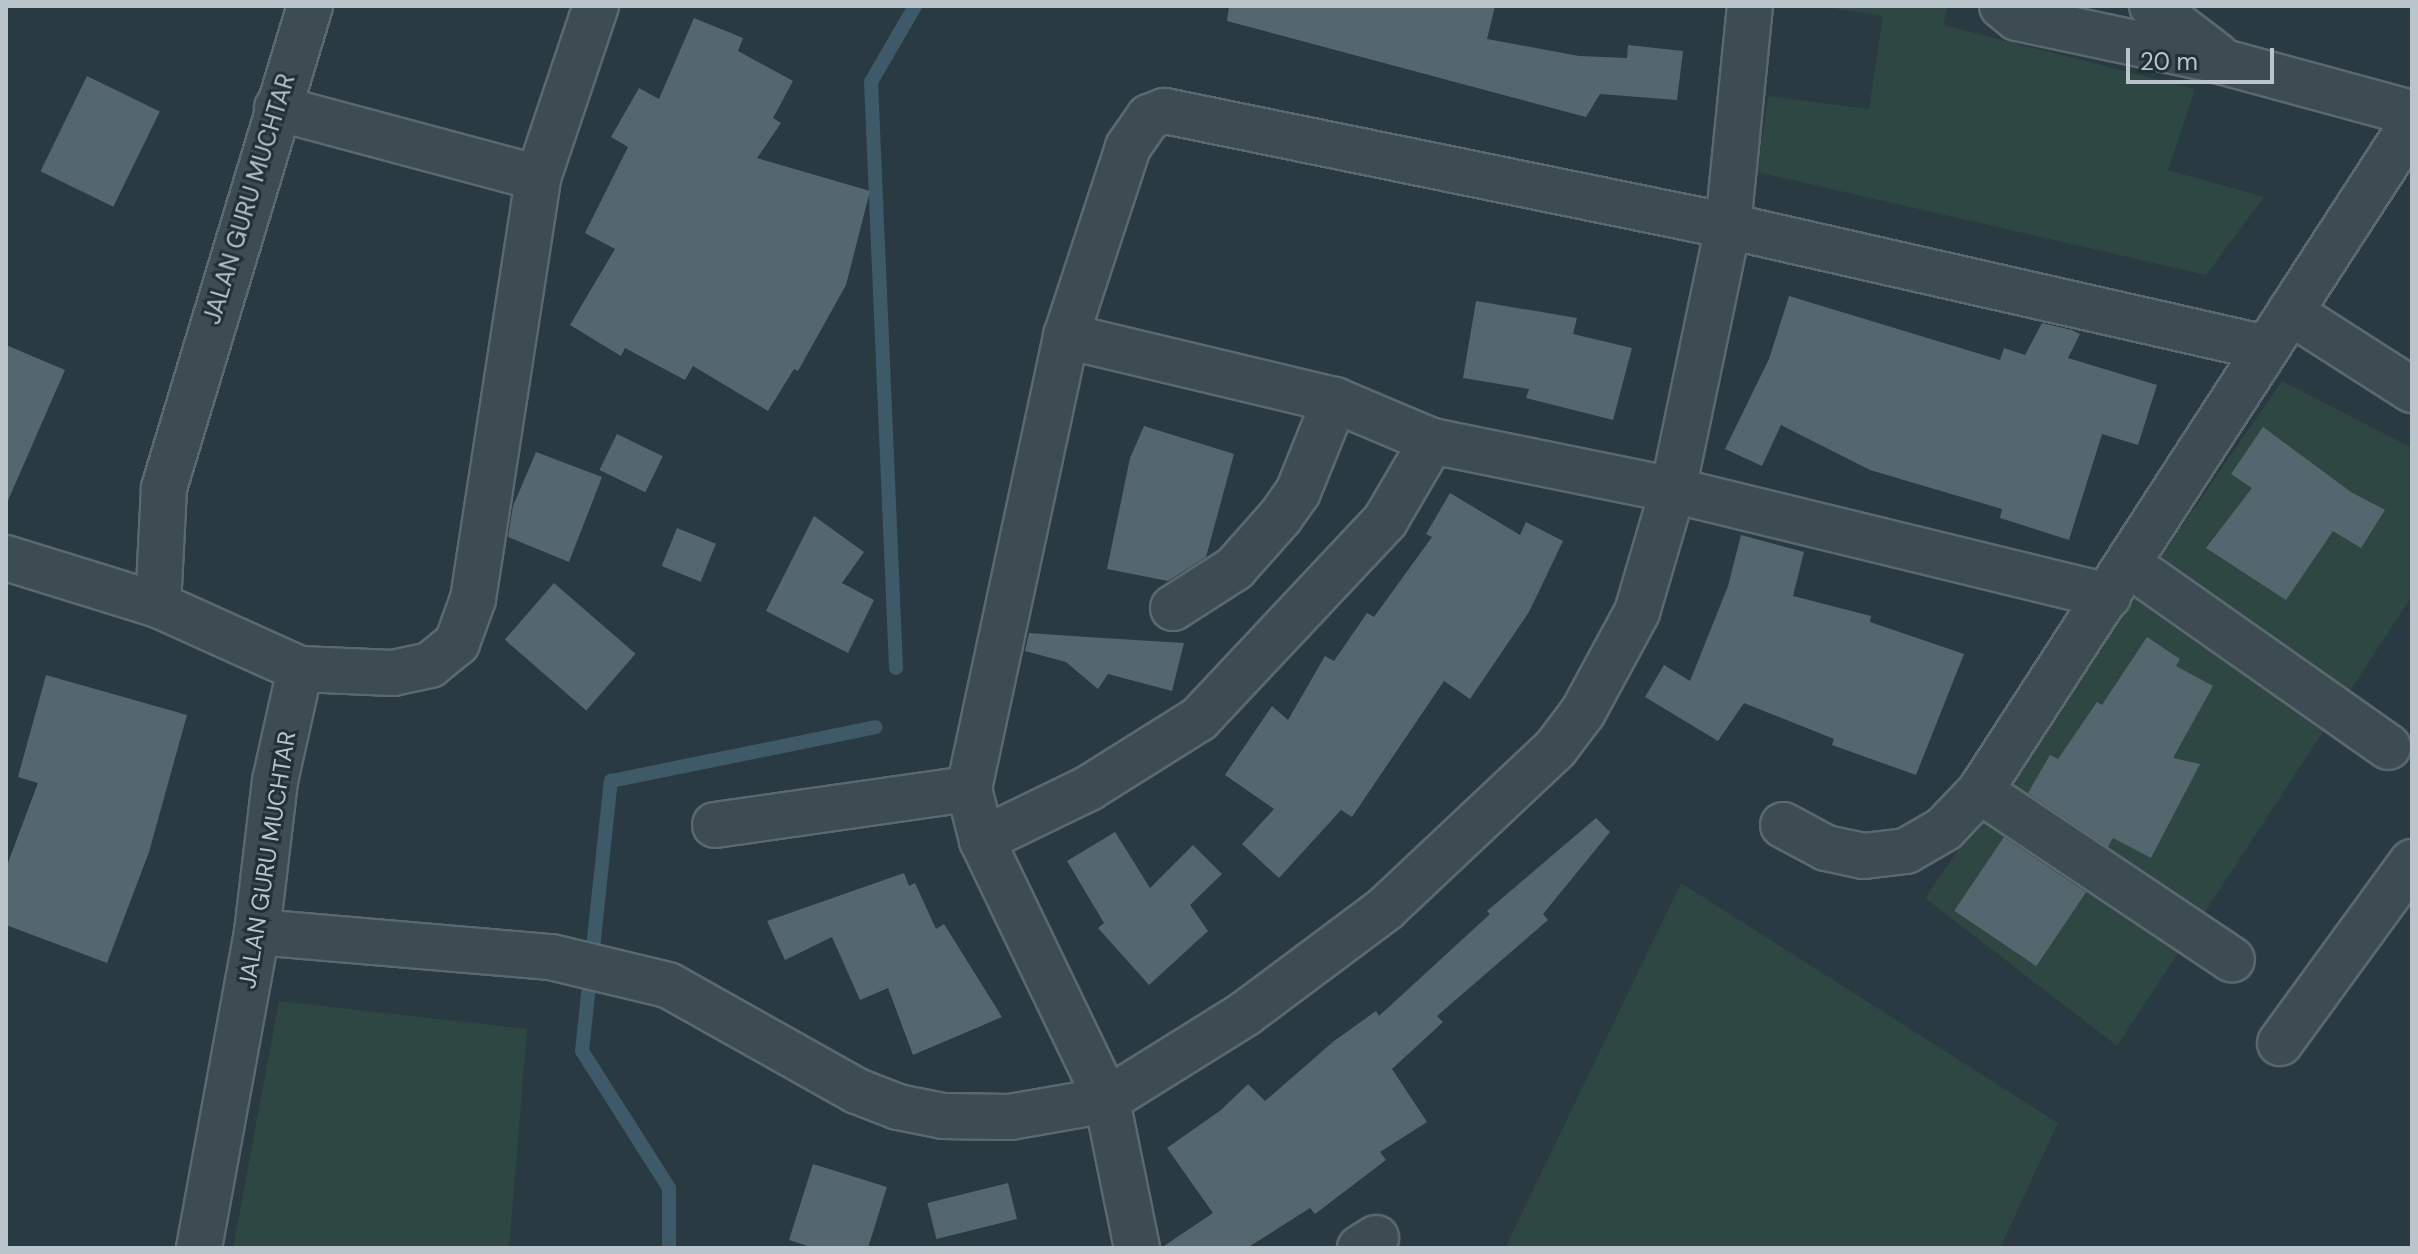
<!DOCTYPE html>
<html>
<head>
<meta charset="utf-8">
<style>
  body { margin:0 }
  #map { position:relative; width:2418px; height:1254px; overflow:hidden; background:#293a42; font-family:"DM Sans",sans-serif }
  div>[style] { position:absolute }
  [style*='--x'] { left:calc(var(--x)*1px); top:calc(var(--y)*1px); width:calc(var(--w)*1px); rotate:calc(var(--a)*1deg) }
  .green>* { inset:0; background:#2e4742 }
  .stream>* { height:14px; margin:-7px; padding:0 7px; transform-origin:7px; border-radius:7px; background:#3e5a68 }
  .building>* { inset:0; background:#55676e; transform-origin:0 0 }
  .roads { filter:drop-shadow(2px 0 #5b686f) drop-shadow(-2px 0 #5b686f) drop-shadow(0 2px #5b686f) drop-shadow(0 -2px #5b686f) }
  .street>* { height:44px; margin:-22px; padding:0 22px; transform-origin:22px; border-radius:22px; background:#3d4b52 }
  span { translate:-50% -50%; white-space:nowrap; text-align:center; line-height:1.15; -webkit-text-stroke:6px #223037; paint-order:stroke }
  .street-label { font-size:24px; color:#bac5cb }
  .frame { position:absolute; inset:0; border:8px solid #bac5cb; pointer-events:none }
  .scale { position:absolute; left:2126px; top:48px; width:148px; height:36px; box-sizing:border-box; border:4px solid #bac5cb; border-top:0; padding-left:10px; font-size:24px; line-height:28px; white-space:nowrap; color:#bac5cb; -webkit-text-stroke:6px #223037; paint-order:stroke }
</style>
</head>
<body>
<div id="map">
  <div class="green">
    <i style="clip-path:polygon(1819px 6px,1948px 6px,1943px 25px,2195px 89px,2168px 170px,2264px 197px,2206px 275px,1757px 172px,1768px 96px,1869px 109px,1883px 16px)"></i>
    <i style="clip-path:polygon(2282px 381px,2412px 448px,2412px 596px,2117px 1046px,1925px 898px)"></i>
    <i style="clip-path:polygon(1681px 883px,2058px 1123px,2000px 1248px,1505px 1248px)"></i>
    <i style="clip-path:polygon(279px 1001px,527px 1029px,509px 1248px,233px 1248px)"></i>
  </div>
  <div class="stream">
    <i style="--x:896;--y:668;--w:587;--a:-92.44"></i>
    <i style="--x:871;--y:82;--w:88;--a:-59.9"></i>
    <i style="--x:669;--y:1248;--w:60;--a:-90"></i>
    <i style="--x:669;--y:1188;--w:162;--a:-122.4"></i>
    <i style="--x:582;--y:1051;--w:272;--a:-83.9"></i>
    <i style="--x:611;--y:781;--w:270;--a:-11.5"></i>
  </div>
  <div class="building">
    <i style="clip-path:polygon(1229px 6px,1495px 6px,1487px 39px,1579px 56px,1627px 58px,1628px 45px,1683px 51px,1677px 100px,1600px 94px,1586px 117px,1227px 21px)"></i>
    <i style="clip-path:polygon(694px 18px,743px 38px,738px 51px,793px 81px,773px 118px,781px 123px,757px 158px,870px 191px,846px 285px,798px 371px,794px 369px,768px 411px,693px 366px,685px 380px,625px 348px,621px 356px,570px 325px,615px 249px,585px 233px,628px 147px,611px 137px,639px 88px,659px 99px)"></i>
    <i style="left:87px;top:76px;width:81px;height:106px;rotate:26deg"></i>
    <i style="clip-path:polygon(1789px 296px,2000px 360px,2004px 348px,2025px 355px,2042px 323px,2072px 330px,2080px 334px,2068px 358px,2157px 385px,2138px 445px,2102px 434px,2069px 540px,2000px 518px,2002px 509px,1870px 470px,1781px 425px,1762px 466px,1725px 449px,1769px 359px)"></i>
    <i style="clip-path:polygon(1476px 301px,1577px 318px,1573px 334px,1632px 348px,1613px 420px,1526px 398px,1529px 389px,1463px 378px)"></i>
    <i style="clip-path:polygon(6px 345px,65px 370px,6px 505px)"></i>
    <i style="clip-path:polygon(1144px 426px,1234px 454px,1206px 557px,1168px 581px,1107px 569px,1130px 458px)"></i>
    <i style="clip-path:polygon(2263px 427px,2351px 492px,2385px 510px,2361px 548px,2333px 531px,2286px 600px,2206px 548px,2252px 488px,2231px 474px)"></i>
    <i style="left:617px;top:434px;width:51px;height:40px;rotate:26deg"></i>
    <i style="clip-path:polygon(536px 452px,602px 477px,569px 562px,508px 537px,513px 506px)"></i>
    <i style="clip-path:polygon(1450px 493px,1520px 535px,1526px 522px,1563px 541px,1529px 612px,1470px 699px,1444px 681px,1352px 817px,1341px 810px,1279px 878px,1242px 844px,1274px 809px,1225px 775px,1272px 706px,1288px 720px,1325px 656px,1334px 661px,1367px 613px,1374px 617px,1432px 537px,1426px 534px)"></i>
    <i style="clip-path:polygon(814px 516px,864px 552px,842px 583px,874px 600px,848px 653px,766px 611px)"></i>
    <i style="left:677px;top:528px;width:42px;height:41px;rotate:22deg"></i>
    <i style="clip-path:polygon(1741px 535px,1804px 552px,1793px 596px,1871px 616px,1870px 622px,1964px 654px,1916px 775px,1832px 745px,1834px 739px,1744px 703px,1718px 741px,1645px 697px,1664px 665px,1690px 681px,1728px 586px)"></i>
    <i style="left:554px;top:583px;width:108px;height:75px;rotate:41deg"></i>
    <i style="clip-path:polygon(1029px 633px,1087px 637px,1184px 643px,1172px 691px,1108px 674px,1098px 689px,1066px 662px,1025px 651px)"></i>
    <i style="clip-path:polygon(2147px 637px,2180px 659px,2176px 666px,2213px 686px,2173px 758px,2200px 764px,2151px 858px,2113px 838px,2108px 847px,2028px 793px,2050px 755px,2058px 759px,2097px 702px,2102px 705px)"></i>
    <i style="clip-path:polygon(46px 675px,187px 715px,149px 852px,107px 963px,6px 925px,6px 868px,38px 783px,18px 777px)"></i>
    <i style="clip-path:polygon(1596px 818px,1610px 832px,1543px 914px,1548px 920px,1437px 1016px,1443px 1022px,1392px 1069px,1427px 1122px,1380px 1152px,1386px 1160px,1315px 1214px,1310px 1208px,1247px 1248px,1161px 1248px,1213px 1213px,1167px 1148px,1221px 1110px,1248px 1084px,1265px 1101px,1334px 1041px,1376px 1011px,1379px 1016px,1490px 914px,1487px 911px)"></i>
    <i style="clip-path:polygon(1115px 832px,1150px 888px,1193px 845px,1222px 874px,1190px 905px,1208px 931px,1149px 985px,1098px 928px,1104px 923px,1067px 861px)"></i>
    <i style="left:2004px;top:837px;width:99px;height:89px;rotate:34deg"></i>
    <i style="clip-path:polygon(904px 873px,909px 886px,915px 883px,936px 929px,944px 924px,1002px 1017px,913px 1055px,888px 988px,860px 1000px,832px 937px,785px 960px,767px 921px)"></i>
    <i style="clip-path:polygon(813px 1164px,887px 1187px,868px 1248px,814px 1248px,789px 1240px)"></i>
    <i style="left:1008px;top:1183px;width:37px;height:83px;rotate:76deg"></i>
  </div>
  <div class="roads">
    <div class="street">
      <i style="--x:310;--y:6;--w:504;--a:106.85"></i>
      <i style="--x:164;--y:488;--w:117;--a:92.9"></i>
      <i style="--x:158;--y:605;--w:156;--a:24.3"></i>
      <i style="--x:300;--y:669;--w:93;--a:2.5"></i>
      <i style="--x:393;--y:673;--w:38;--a:-12"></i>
      <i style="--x:430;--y:665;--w:35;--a:-39"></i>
      <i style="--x:457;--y:643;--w:47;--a:-70"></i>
      <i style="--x:473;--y:599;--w:426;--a:-81.2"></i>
      <i style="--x:538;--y:178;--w:182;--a:-71.4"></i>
      <i style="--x:2002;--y:6;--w:19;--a:39"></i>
      <i style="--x:2017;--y:18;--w:212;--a:12"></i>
      <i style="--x:2224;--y:62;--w:195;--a:15.2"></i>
      <i style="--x:2152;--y:6;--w:81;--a:37.4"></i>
      <i style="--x:277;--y:108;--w:270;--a:15"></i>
      <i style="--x:2290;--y:312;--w:145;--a:32.6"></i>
      <i style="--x:1066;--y:336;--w:277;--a:13.4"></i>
      <i style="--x:1335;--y:400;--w:105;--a:22.9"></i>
      <i style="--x:1432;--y:441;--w:246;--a:11.5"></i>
      <i style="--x:1673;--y:490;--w:448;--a:13.7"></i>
      <i style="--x:6;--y:558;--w:159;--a:17.2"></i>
      <i style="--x:2128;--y:564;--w:318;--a:35.1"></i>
      <i style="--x:1173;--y:608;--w:74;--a:-32.8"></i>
      <i style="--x:1235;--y:568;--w:69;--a:-48.5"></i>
      <i style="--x:1281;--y:516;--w:29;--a:-55"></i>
      <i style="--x:1298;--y:492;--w:99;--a:-68.1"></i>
      <i style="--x:1980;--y:791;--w:303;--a:33.8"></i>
      <i style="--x:715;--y:825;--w:257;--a:-8.1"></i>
      <i style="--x:1783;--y:825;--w:49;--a:28.1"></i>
      <i style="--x:1826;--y:848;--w:39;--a:12"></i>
      <i style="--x:1864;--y:856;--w:42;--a:-6.8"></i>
      <i style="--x:1906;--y:851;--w:44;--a:-30.1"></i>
      <i style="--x:1944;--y:829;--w:52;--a:-46.5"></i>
      <i style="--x:1980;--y:791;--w:795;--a:-57.07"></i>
      <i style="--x:982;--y:840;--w:119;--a:-25.9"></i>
      <i style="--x:1089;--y:788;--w:130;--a:-32.1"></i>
      <i style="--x:1199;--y:719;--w:272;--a:-46.8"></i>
      <i style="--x:1385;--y:521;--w:93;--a:-59.6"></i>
      <i style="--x:257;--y:932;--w:295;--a:4.9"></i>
      <i style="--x:551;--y:957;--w:120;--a:13.5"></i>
      <i style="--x:668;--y:985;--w:217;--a:29.3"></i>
      <i style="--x:857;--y:1091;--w:44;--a:21.3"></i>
      <i style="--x:898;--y:1107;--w:46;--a:11.3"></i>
      <i style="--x:943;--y:1116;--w:67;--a:0.9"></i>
      <i style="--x:1010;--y:1117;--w:98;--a:-9.9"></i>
      <i style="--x:1107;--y:1100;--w:164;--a:-32"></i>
      <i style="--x:1246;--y:1013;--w:174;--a:-36.8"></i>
      <i style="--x:1385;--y:909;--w:233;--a:-43.3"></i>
      <i style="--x:1555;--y:749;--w:46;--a:-52.9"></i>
      <i style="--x:1583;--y:712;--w:114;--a:-61.6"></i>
      <i style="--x:1637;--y:612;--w:127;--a:-73.6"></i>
      <i style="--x:1673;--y:490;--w:270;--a:-78.2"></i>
      <i style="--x:1728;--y:226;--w:221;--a:-84.3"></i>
      <i style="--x:2280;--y:1043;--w:224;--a:-53.9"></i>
      <i style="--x:199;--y:1248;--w:321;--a:-79.6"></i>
      <i style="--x:257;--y:932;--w:152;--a:-83.2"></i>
      <i style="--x:275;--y:781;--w:115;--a:-77.4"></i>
      <i style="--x:1137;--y:1248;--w:151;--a:-101.5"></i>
      <i style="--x:1107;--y:1100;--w:288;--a:-115.7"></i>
      <i style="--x:982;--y:840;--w:53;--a:-104.3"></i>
      <i style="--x:969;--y:789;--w:463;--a:-77.9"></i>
      <i style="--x:1066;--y:336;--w:199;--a:-71.8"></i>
      <i style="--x:1128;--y:147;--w:37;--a:-55"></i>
      <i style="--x:1149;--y:117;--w:17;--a:-21"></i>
      <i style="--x:1165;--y:111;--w:575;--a:11.54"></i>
      <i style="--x:1728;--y:226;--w:552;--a:12.78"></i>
      <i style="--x:1360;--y:1248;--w:19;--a:-32"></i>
    </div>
  </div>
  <div class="street-label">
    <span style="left:249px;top:199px;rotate:-73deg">JALAN GURU MUCHTAR</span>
    <span style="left:267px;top:860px;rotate:-81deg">JALAN GURU MUCHTAR</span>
  </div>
  <div class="frame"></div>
  <div class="scale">20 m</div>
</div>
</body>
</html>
